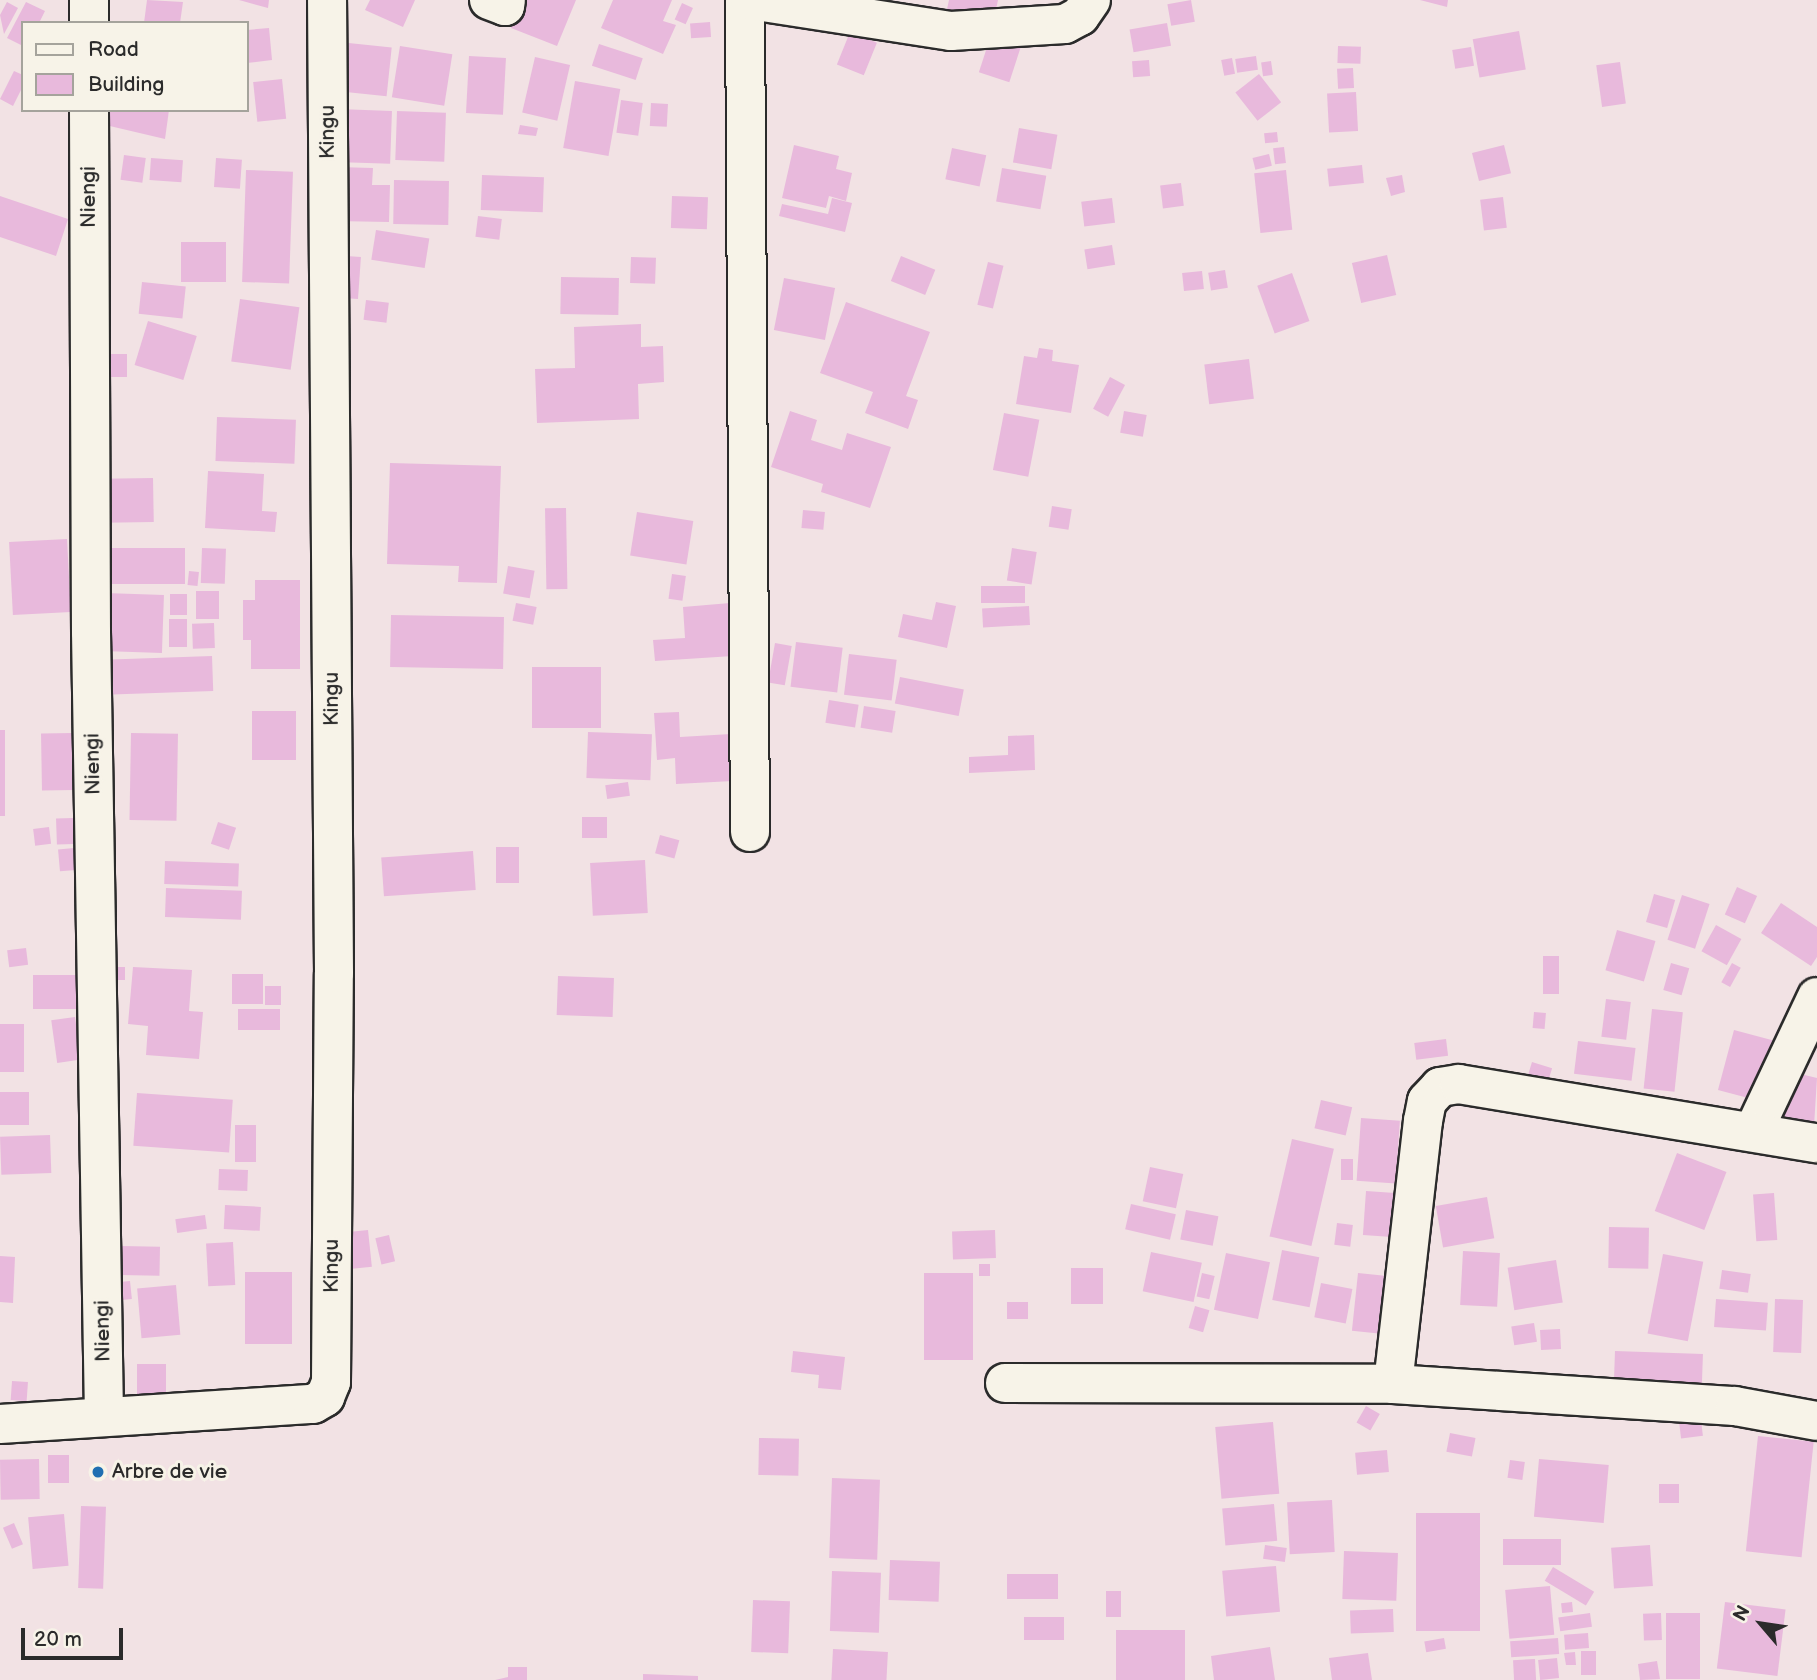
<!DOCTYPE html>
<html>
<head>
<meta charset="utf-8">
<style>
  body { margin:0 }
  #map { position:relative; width:1817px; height:1680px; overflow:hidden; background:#f2e2e4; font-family:"Balsamiq Sans",sans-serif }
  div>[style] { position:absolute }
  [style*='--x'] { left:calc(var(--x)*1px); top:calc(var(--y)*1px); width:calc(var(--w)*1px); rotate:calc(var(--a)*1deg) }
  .building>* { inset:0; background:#e8b9dc; transform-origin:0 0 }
  .roads { filter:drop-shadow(2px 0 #2b2b2b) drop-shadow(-2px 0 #2b2b2b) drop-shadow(0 2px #2b2b2b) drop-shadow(0 -2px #2b2b2b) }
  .minor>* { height:38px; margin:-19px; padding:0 19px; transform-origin:19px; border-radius:19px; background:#f7f3e8 }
  .dots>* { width:19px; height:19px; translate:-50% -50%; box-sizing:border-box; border:4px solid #f7f3e8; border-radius:50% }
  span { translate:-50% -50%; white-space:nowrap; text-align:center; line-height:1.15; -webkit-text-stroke:6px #f7f3e8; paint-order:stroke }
  .street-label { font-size:21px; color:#2b2b2b }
  .poi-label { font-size:21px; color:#2b2b2b }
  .left { translate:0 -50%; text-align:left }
  .legend { position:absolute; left:21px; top:21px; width:228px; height:91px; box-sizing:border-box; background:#f7f3e8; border:2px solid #a5a39c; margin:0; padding:9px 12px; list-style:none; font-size:21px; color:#2b2b2b }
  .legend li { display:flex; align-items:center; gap:14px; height:35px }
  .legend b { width:35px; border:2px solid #a5a39c }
  .north { position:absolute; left:1726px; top:1589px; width:70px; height:70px; -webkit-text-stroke:5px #f7f3e8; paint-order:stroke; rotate:299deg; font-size:19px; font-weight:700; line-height:28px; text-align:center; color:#2b2b2b }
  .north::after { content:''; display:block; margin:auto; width:24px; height:32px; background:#2b2b2b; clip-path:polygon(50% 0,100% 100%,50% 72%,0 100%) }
  .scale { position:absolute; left:21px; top:1628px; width:102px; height:32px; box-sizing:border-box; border:4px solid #2b2b2b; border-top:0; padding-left:9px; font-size:21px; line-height:24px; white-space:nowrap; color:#2b2b2b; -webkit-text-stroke:5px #f7f3e8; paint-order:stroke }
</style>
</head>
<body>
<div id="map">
  <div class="building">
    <i style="clip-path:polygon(147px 0,183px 2px,180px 23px,144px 23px)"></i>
    <i style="clip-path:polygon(239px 0,269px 0,268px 8px)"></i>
    <i style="clip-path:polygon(370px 0,415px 0,403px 27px,365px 10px)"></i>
    <i style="clip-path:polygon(522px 0,576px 0,557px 46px,511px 28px)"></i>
    <i style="clip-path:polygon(613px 0,672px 0,663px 21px,676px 25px,663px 54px,601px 28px)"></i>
    <i style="clip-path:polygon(949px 0,998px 0,993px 24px,946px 14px)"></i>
    <i style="left:1191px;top:0;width:22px;height:24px;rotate:80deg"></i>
    <i style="clip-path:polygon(1420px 0,1448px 0,1447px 7px)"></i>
    <i style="clip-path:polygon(7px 2px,18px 8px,4px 34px,0 15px)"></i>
    <i style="clip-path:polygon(26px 2px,45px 11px,39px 23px,23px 23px,23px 46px,7px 38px)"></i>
    <i style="left:682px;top:3px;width:12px;height:18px;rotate:24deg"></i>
    <i style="left:710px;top:22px;width:15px;height:20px;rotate:86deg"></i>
    <i style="left:1167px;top:23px;width:23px;height:38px;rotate:80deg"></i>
    <i style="clip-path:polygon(269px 28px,272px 60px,247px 63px,247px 30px)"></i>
    <i style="left:1519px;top:31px;width:39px;height:47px;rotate:80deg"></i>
    <i style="left:850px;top:32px;width:29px;height:35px;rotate:22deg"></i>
    <i style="left:990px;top:38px;width:32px;height:36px;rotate:18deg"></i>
    <i style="left:339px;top:42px;width:53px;height:49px;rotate:6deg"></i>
    <i style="left:599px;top:44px;width:46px;height:23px;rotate:18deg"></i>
    <i style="left:400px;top:46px;width:53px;height:52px;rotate:9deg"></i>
    <i style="left:1338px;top:46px;width:23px;height:17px;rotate:2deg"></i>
    <i style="left:1471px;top:47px;width:19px;height:19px;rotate:81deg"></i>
    <i style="left:469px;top:56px;width:37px;height:57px;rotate:3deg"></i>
    <i style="left:1256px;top:56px;width:14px;height:21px;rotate:82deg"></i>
    <i style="left:535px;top:57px;width:36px;height:57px;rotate:13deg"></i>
    <i style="left:1232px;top:58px;width:16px;height:11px;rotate:79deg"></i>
    <i style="left:1149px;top:60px;width:16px;height:17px;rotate:86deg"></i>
    <i style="left:1271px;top:61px;width:14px;height:10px;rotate:82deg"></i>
    <i style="left:1620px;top:62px;width:42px;height:24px;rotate:82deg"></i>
    <i style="left:1353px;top:68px;width:20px;height:16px;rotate:87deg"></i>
    <i style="clip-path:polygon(14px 71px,23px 75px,23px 86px,13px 106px,0 99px)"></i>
    <i style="left:1259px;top:74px;width:36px;height:30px;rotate:52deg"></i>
    <i style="left:282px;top:79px;width:40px;height:29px;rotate:84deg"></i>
    <i style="left:575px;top:81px;width:46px;height:68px;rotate:10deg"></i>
    <i style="left:1356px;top:92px;width:39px;height:29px;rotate:87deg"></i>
    <i style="left:621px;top:100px;width:22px;height:33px;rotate:8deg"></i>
    <i style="left:651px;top:103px;width:17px;height:23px;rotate:3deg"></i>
    <i style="left:338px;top:109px;width:54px;height:53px;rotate:2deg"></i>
    <i style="clip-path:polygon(98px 110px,169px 110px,165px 139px,97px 123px)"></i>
    <i style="left:397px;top:111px;width:49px;height:49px;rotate:2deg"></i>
    <i style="clip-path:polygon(520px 125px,538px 128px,536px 136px,518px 134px)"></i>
    <i style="left:1019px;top:128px;width:39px;height:35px;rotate:10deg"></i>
    <i style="left:1277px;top:132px;width:10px;height:13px;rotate:84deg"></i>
    <i style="clip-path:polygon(794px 145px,839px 156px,836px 169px,852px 173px,846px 201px,829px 196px,826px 208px,782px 198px)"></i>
    <i style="left:1504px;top:145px;width:29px;height:33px;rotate:76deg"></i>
    <i style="left:1284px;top:147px;width:16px;height:11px;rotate:83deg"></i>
    <i style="left:952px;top:148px;width:35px;height:32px;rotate:12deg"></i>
    <i style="left:1269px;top:154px;width:12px;height:17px;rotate:76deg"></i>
    <i style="left:124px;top:155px;width:22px;height:25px;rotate:8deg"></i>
    <i style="left:151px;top:158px;width:32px;height:22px;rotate:4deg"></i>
    <i style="left:216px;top:158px;width:26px;height:29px;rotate:4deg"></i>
    <i style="left:1362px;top:165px;width:18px;height:35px;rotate:84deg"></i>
    <i style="clip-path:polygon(337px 167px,373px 168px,372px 185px,390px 185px,389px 222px,335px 221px)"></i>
    <i style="left:1002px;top:168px;width:45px;height:34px;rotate:10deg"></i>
    <i style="left:246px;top:170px;width:47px;height:112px;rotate:2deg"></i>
    <i style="left:1286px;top:170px;width:60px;height:32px;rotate:84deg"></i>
    <i style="left:482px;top:175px;width:62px;height:35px;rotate:2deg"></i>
    <i style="clip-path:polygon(1402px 175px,1405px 192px,1391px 196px,1386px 178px)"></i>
    <i style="left:394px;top:180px;width:55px;height:44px;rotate:1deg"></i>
    <i style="left:1181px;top:183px;width:23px;height:21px;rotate:83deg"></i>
    <i style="clip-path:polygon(0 196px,68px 219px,56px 256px,0 237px)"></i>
    <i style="left:672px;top:196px;width:36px;height:32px;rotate:2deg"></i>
    <i style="left:1503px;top:197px;width:31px;height:23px;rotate:83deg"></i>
    <i style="clip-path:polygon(832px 198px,852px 203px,845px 232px,779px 216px,782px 204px,828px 214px)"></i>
    <i style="left:1112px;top:198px;width:25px;height:31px;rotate:83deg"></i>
    <i style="left:478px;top:216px;width:24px;height:21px;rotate:7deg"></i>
    <i style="left:376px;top:230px;width:54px;height:30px;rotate:9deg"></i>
    <i style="left:226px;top:242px;width:40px;height:45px;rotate:90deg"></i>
    <i style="left:1112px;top:245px;width:20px;height:28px;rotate:81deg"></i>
    <i style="left:332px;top:255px;width:29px;height:42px;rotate:4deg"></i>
    <i style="left:1387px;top:255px;width:41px;height:36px;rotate:77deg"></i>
    <i style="left:901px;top:256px;width:37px;height:27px;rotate:22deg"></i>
    <i style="left:631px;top:257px;width:25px;height:26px;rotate:2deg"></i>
    <i style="left:988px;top:262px;width:16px;height:44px;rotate:14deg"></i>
    <i style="left:1225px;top:270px;width:18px;height:17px;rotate:81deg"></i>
    <i style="left:1202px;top:271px;width:18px;height:20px;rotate:84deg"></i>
    <i style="left:1292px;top:273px;width:51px;height:37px;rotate:70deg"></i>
    <i style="left:561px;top:277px;width:58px;height:37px;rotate:1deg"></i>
    <i style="left:784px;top:278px;width:52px;height:53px;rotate:11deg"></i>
    <i style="left:142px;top:282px;width:44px;height:32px;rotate:6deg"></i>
    <i style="left:240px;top:299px;width:60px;height:63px;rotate:8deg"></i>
    <i style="left:366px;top:300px;width:23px;height:20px;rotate:7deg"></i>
    <i style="clip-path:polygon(846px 302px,930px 332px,906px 396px,918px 400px,908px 429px,865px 413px,873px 392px,820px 373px)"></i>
    <i style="left:148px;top:321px;width:51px;height:46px;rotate:17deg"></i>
    <i style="clip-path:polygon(641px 324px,641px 347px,663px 346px,664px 382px,638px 384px,639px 419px,537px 423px,535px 369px,575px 368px,574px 327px)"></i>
    <i style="clip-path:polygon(1039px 348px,1053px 350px,1052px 361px,1079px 365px,1071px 413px,1016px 404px,1024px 356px,1037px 358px)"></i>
    <i style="left:99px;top:354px;width:28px;height:23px"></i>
    <i style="left:1249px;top:359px;width:40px;height:45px;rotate:83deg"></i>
    <i style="left:1110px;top:377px;width:17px;height:36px;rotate:28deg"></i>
    <i style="clip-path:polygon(790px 411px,817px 420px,811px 440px,842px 450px,847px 433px,891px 447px,870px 508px,821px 492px,823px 484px,771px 467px)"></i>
    <i style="left:1124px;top:411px;width:23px;height:22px;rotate:10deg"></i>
    <i style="left:1004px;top:413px;width:36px;height:58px;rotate:11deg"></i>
    <i style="left:217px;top:417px;width:79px;height:44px;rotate:2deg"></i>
    <i style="clip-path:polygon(390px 463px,501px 466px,497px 583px,458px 582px,459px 566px,387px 564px)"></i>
    <i style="clip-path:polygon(208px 471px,264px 474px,262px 511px,277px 512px,275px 532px,205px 528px)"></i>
    <i style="left:153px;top:478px;width:44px;height:50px;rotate:89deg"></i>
    <i style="left:1052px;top:506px;width:20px;height:21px;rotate:9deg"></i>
    <i style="left:566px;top:508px;width:81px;height:21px;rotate:89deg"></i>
    <i style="left:803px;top:510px;width:22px;height:18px;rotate:5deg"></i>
    <i style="left:637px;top:512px;width:57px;height:44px;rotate:9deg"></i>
    <i style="left:67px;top:539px;width:73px;height:58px;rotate:87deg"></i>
    <i style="left:185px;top:548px;width:36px;height:84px;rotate:90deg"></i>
    <i style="left:202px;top:548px;width:24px;height:35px;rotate:2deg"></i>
    <i style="left:1012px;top:548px;width:25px;height:33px;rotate:9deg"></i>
    <i style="left:508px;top:566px;width:27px;height:28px;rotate:10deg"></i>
    <i style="left:189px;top:571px;width:10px;height:14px;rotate:6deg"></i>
    <i style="left:672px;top:574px;width:14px;height:25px;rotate:8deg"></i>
    <i style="clip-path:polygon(255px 580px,300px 580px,300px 669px,251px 669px,251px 640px,243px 640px,243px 600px,255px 600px)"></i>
    <i style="left:981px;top:586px;width:44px;height:17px"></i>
    <i style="left:196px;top:591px;width:23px;height:28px"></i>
    <i style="left:105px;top:593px;width:59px;height:58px;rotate:2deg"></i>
    <i style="left:170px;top:594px;width:17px;height:21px"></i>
    <i style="clip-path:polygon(936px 602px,956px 606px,947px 648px,898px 637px,903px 614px,932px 620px)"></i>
    <i style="left:516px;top:603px;width:21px;height:18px;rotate:11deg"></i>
    <i style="clip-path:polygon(730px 603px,733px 656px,655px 661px,653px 640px,685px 638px,683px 607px)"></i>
    <i style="left:1029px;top:606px;width:19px;height:47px;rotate:87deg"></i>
    <i style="left:391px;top:615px;width:113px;height:52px;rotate:1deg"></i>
    <i style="left:169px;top:619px;width:18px;height:28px"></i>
    <i style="left:214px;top:623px;width:25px;height:22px;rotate:88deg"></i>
    <i style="left:796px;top:642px;width:47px;height:45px;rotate:7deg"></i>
    <i style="left:775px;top:643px;width:17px;height:40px;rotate:10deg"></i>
    <i style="left:849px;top:654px;width:48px;height:41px;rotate:7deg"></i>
    <i style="left:212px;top:656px;width:35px;height:101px;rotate:88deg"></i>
    <i style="left:532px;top:667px;width:69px;height:61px"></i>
    <i style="left:900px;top:677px;width:65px;height:27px;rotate:11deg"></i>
    <i style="left:829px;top:700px;width:30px;height:23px;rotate:9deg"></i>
    <i style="left:864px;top:706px;width:32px;height:22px;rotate:9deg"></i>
    <i style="left:296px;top:711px;width:49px;height:44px;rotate:90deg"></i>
    <i style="clip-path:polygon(679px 712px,680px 737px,731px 734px,733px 781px,676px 784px,675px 758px,657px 760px,654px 713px)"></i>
    <i style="left:0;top:730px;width:5px;height:86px"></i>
    <i style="left:588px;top:732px;width:64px;height:46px;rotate:2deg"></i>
    <i style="left:73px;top:733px;width:57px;height:32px;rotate:89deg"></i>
    <i style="left:131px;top:733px;width:47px;height:87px;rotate:1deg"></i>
    <i style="clip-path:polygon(1034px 735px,1035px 770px,969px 773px,969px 757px,1008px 755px,1008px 736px)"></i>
    <i style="left:628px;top:782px;width:14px;height:23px;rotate:82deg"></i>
    <i style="left:582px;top:817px;width:25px;height:21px"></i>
    <i style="left:73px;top:818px;width:26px;height:17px;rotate:88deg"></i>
    <i style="left:218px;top:822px;width:19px;height:23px;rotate:18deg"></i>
    <i style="left:49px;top:827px;width:17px;height:16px;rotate:83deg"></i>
    <i style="left:660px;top:835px;width:20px;height:19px;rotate:15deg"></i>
    <i style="left:496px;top:847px;width:23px;height:36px"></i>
    <i style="left:74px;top:848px;width:22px;height:16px;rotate:85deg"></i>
    <i style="left:473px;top:851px;width:39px;height:92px;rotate:86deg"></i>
    <i style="left:645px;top:860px;width:53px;height:55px;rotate:87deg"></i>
    <i style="left:165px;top:861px;width:74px;height:23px;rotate:2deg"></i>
    <i style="left:1737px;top:887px;width:22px;height:30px;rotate:24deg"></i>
    <i style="left:166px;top:888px;width:76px;height:29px;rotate:2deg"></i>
    <i style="left:1654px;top:894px;width:22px;height:29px;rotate:16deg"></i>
    <i style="left:1682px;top:895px;width:29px;height:47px;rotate:18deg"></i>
    <i style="clip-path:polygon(1781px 903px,1817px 927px,1817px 957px,1811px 966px,1761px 933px)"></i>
    <i style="left:1716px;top:925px;width:29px;height:30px;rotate:29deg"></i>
    <i style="left:1617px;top:930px;width:40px;height:42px;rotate:16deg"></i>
    <i style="left:26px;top:948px;width:17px;height:19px;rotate:83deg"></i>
    <i style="left:1543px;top:956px;width:16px;height:38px"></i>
    <i style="left:1671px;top:963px;width:19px;height:28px;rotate:16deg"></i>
    <i style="left:1732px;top:963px;width:10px;height:22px;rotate:29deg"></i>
    <i style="left:105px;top:967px;width:20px;height:13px"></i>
    <i style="clip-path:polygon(133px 967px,192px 970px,189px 1011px,203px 1012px,199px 1059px,146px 1055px,148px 1026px,128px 1024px)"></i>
    <i style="left:232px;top:974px;width:31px;height:30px"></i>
    <i style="left:33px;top:975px;width:44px;height:34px"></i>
    <i style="left:558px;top:976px;width:56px;height:39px;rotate:2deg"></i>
    <i style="left:265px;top:986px;width:16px;height:19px"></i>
    <i style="left:1606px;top:999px;width:25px;height:38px;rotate:7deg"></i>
    <i style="left:238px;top:1009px;width:42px;height:21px"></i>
    <i style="left:1652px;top:1009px;width:31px;height:80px;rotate:6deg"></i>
    <i style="left:1534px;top:1012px;width:12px;height:16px;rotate:5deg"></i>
    <i style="left:75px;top:1017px;width:43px;height:24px;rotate:82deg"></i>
    <i style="left:0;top:1024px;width:24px;height:48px"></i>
    <i style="left:1734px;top:1030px;width:51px;height:62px;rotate:15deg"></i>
    <i style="left:1446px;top:1039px;width:17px;height:32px;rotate:83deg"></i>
    <i style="left:1578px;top:1041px;width:58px;height:33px;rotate:7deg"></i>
    <i style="left:1532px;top:1062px;width:21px;height:21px;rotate:17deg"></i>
    <i style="clip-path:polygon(1792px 1072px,1817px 1078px,1814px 1126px,1781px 1117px)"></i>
    <i style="left:0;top:1092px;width:29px;height:33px"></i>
    <i style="left:137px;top:1093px;width:96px;height:53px;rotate:4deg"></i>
    <i style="left:1321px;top:1100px;width:32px;height:29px;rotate:13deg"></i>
    <i style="left:1361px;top:1118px;width:39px;height:63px;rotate:4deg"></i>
    <i style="left:235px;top:1125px;width:21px;height:37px"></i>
    <i style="left:50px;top:1135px;width:38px;height:50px;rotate:88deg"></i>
    <i style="left:1292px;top:1139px;width:43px;height:100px;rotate:13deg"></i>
    <i style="left:1677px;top:1153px;width:53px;height:62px;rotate:21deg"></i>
    <i style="left:1353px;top:1159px;width:21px;height:12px;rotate:90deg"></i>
    <i style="left:1150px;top:1167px;width:34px;height:35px;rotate:12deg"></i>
    <i style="left:219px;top:1169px;width:29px;height:21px;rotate:2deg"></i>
    <i style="left:1366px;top:1191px;width:40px;height:44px;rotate:4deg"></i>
    <i style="left:1774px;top:1193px;width:47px;height:21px;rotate:86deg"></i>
    <i style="left:1487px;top:1197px;width:42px;height:52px;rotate:80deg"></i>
    <i style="left:1131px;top:1204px;width:46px;height:26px;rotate:13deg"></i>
    <i style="left:225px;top:1205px;width:36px;height:24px;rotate:3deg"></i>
    <i style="left:1186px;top:1210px;width:33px;height:30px;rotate:11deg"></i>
    <i style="left:205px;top:1215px;width:14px;height:30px;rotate:82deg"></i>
    <i style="left:1337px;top:1223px;width:16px;height:22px;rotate:7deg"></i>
    <i style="left:1609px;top:1227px;width:40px;height:41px;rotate:1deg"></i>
    <i style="left:368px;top:1230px;width:37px;height:27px;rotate:84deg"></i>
    <i style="left:995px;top:1230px;width:28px;height:43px;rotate:88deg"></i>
    <i style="left:389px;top:1235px;width:27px;height:14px;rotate:77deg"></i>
    <i style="left:233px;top:1242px;width:43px;height:27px;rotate:87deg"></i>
    <i style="left:121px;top:1246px;width:39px;height:29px;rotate:1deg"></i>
    <i style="left:1282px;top:1250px;width:38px;height:51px;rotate:11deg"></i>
    <i style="left:1463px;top:1251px;width:37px;height:54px;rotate:3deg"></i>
    <i style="left:1151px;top:1252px;width:52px;height:40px;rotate:12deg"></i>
    <i style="left:1226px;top:1253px;width:45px;height:58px;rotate:12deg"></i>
    <i style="left:1663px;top:1254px;width:41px;height:81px;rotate:11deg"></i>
    <i style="clip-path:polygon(0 1256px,15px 1257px,13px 1303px,0 1302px)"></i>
    <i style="left:1556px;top:1260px;width:43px;height:49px;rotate:81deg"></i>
    <i style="left:979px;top:1264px;width:11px;height:12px"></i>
    <i style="left:1071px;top:1268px;width:32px;height:36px"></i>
    <i style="left:1722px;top:1270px;width:29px;height:19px;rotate:8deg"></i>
    <i style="left:292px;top:1272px;width:72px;height:47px;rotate:90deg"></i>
    <i style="left:924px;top:1273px;width:49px;height:87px"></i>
    <i style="left:1202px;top:1273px;width:13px;height:24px;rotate:13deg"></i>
    <i style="left:1358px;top:1273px;width:39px;height:58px;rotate:6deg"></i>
    <i style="left:130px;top:1281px;width:18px;height:13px;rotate:84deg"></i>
    <i style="left:1321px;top:1283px;width:32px;height:35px;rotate:11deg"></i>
    <i style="left:176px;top:1285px;width:50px;height:39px;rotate:85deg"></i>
    <i style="left:1716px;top:1299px;width:52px;height:28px;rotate:4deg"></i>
    <i style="left:1775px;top:1299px;width:28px;height:53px;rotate:2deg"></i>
    <i style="left:1007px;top:1302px;width:21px;height:17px"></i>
    <i style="left:1195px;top:1306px;width:15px;height:23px;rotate:16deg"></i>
    <i style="left:1534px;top:1323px;width:19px;height:23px;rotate:81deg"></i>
    <i style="left:1560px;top:1329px;width:20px;height:20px;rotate:87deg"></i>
    <i style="clip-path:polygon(793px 1351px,845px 1357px,841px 1390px,818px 1388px,819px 1375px,791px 1372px)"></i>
    <i style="left:1615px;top:1351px;width:88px;height:32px;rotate:2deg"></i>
    <i style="left:166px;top:1364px;width:30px;height:29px;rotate:90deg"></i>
    <i style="left:12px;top:1381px;width:16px;height:19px;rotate:4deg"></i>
    <i style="left:1366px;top:1406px;width:16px;height:19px;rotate:30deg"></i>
    <i style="left:1700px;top:1412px;width:24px;height:22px;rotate:83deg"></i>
    <i style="left:1273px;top:1422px;width:72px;height:58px;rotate:85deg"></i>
    <i style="left:1450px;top:1433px;width:26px;height:19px;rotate:11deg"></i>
    <i style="left:1758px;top:1436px;width:56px;height:116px;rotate:6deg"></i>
    <i style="left:759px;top:1438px;width:40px;height:37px;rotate:1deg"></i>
    <i style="left:1387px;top:1450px;width:22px;height:32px;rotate:85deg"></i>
    <i style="left:48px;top:1455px;width:21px;height:28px"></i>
    <i style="left:39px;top:1459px;width:40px;height:39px;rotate:89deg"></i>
    <i style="left:1539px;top:1459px;width:70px;height:58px;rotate:5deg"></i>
    <i style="left:1510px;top:1460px;width:15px;height:18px;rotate:8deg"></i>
    <i style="left:832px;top:1478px;width:48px;height:80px;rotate:2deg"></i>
    <i style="left:1659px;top:1484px;width:20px;height:19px"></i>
    <i style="left:1332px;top:1500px;width:52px;height:45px;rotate:87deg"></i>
    <i style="left:1274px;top:1504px;width:37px;height:52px;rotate:85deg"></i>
    <i style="left:81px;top:1506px;width:25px;height:82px;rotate:2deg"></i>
    <i style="left:1480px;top:1513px;width:118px;height:64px;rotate:90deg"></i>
    <i style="left:64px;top:1514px;width:52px;height:36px;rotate:85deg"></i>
    <i style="left:14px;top:1523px;width:23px;height:12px;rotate:67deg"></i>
    <i style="left:1503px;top:1539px;width:58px;height:26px"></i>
    <i style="left:1265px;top:1545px;width:22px;height:14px;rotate:8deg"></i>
    <i style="left:1650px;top:1545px;width:41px;height:39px;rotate:86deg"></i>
    <i style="left:1344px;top:1551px;width:54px;height:48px;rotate:2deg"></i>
    <i style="left:890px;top:1560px;width:50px;height:40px;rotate:2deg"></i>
    <i style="left:1276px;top:1566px;width:46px;height:54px;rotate:85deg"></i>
    <i style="left:1553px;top:1567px;width:48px;height:16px;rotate:31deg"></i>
    <i style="left:832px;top:1571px;width:49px;height:60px;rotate:2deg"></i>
    <i style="left:1007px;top:1574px;width:51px;height:25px"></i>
    <i style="left:1550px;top:1586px;width:49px;height:45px;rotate:85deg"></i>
    <i style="left:1106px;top:1591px;width:15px;height:26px"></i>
    <i style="left:753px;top:1600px;width:37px;height:52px;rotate:2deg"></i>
    <i style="left:1572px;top:1602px;width:10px;height:11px;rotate:84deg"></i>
    <i style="left:1725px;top:1602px;width:61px;height:67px;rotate:7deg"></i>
    <i style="left:1393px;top:1609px;width:23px;height:43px;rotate:88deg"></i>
    <i style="left:1590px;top:1613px;width:14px;height:32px;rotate:82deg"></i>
    <i style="left:1661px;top:1613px;width:27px;height:18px;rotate:88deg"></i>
    <i style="left:1666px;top:1613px;width:34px;height:66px"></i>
    <i style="left:1064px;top:1617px;width:23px;height:40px;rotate:90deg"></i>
    <i style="left:1185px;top:1630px;width:50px;height:69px;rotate:90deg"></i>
    <i style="left:1588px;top:1633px;width:15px;height:24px;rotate:86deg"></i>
    <i style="left:1444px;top:1638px;width:11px;height:20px;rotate:80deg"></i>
    <i style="left:1558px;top:1638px;width:16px;height:48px;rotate:86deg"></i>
    <i style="clip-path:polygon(1270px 1647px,1275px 1680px,1214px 1680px,1211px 1656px)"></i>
    <i style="left:833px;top:1649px;width:55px;height:31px;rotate:3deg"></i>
    <i style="left:1596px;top:1651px;width:24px;height:15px;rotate:90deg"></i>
    <i style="clip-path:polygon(1575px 1652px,1576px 1665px,1566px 1665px,1564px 1653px)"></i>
    <i style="clip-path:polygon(1368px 1653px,1372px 1680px,1332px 1680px,1329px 1658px)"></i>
    <i style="left:1557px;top:1658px;width:20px;height:19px;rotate:84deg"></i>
    <i style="left:1535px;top:1659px;width:21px;height:22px;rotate:87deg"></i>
    <i style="clip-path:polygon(1657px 1661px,1660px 1679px,1640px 1680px,1638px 1664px)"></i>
    <i style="clip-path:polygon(508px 1667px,527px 1667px,527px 1680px,495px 1680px,508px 1677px)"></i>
    <i style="clip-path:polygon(643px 1674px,698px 1676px,698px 1680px,643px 1680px)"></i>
  </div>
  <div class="roads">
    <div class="minor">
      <i style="--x:89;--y:0;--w:23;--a:90"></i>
      <i style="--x:489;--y:0;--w:17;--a:21"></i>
      <i style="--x:505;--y:6;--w:6;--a:-81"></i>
      <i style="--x:745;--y:0;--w:832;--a:89.66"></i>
      <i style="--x:750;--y:0;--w:203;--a:8.8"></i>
      <i style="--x:951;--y:31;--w:114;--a:-3.5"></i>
      <i style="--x:1065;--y:24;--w:17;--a:-28"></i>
      <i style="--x:1080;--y:16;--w:19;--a:-55"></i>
      <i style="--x:89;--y:110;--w:522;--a:89.78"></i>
      <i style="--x:91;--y:632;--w:785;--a:89.05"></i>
      <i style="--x:1754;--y:1130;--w:147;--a:-64.7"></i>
      <i style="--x:1005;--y:1383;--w:388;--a:0.1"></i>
      <i style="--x:1393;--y:1384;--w:343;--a:3.7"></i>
      <i style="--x:1735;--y:1406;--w:83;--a:10.4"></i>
      <i style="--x:1393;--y:1384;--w:265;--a:-83.5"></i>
      <i style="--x:1423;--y:1121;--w:20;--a:-79"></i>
      <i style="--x:1427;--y:1101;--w:19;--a:-47"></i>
      <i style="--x:1440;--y:1087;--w:19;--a:-9"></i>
      <i style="--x:1459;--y:1084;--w:363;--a:9.4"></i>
      <i style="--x:0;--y:1424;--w:314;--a:-3.7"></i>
      <i style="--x:313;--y:1404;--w:14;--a:-30"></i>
      <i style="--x:325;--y:1397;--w:16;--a:-68"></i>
      <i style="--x:331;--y:1382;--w:409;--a:-89.6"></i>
      <i style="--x:334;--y:973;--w:973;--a:-90.41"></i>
    </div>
  </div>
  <div class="dots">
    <i style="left:98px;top:1472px;background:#1f6fb2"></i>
  </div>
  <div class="street-label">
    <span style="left:328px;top:132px;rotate:-90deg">Kingu</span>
    <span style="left:89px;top:197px;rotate:-90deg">Niengi</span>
    <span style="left:332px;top:699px;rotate:-90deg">Kingu</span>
    <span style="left:93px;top:764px;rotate:-91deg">Niengi</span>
    <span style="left:332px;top:1266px;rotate:-90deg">Kingu</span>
    <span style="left:103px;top:1331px;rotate:-91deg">Niengi</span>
  </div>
  <div class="poi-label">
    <span class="left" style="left:112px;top:1472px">Arbre de vie</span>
  </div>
  <ul class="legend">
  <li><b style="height:9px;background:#f7f3e8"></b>Road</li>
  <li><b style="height:19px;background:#e8b9dc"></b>Building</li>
  </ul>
  <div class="north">N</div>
  <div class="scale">20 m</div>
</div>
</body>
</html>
